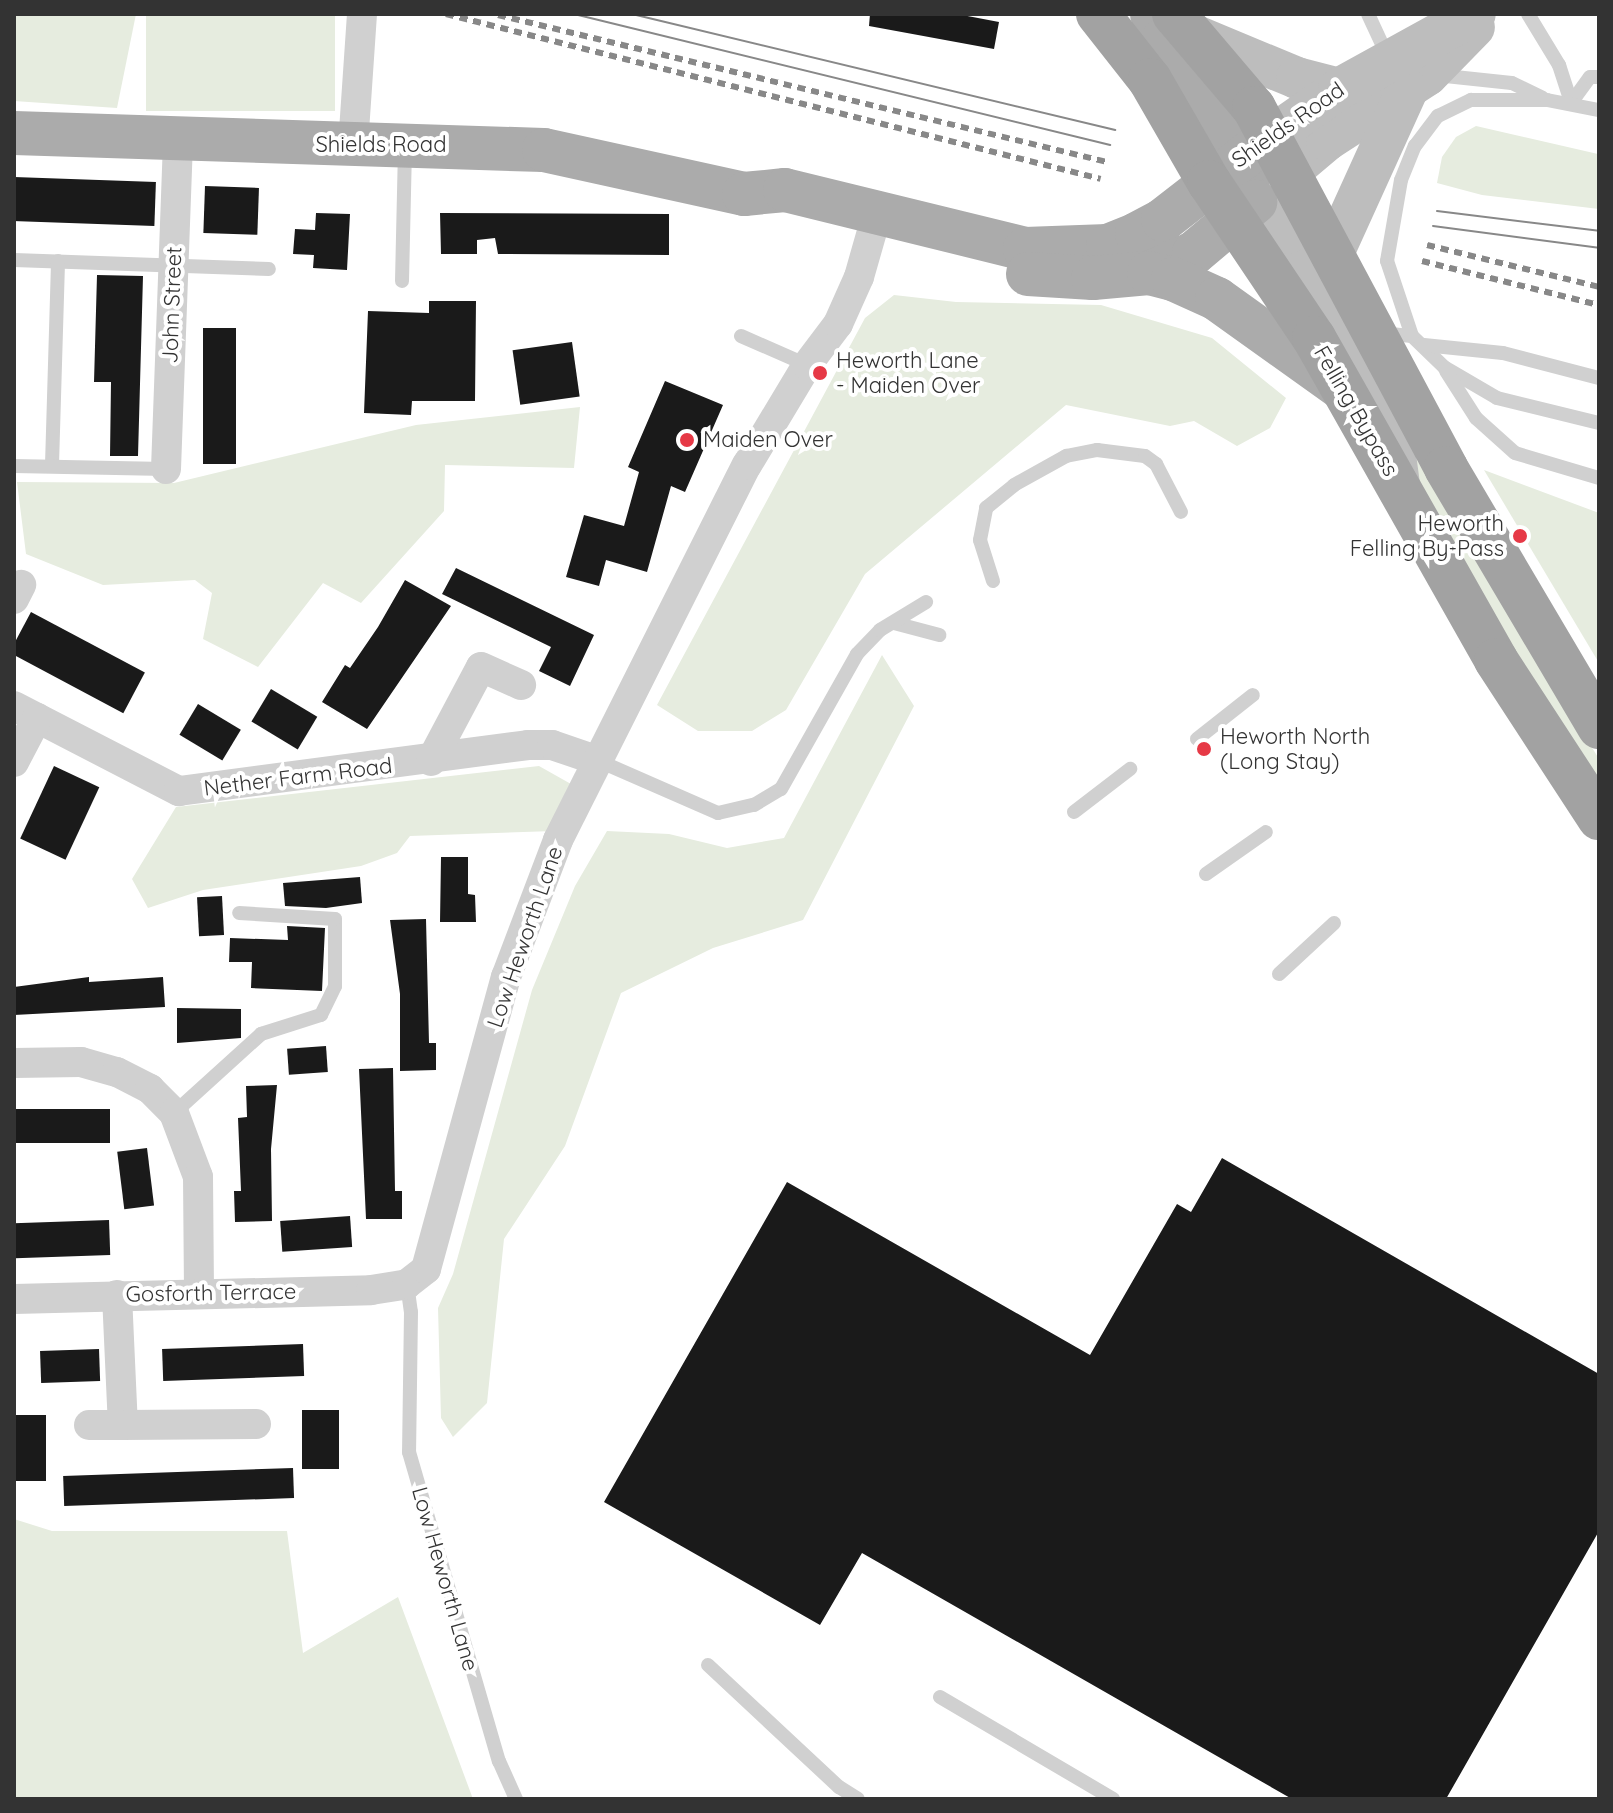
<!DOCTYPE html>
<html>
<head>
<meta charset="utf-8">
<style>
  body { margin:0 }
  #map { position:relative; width:1613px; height:1813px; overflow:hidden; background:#fff; font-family:Quicksand,sans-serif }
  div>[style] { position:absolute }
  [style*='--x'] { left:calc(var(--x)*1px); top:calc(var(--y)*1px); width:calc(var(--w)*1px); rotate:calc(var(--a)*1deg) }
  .green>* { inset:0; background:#e6ecdf; transform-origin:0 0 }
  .building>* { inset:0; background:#1a1a1a; transform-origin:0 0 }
  .service>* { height:14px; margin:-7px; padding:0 7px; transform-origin:7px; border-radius:7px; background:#d0d0d0 }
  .minor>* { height:30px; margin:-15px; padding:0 15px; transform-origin:15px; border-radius:15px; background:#d0d0d0 }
  .secondary>* { height:42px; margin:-21px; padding:0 21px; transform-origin:21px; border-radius:21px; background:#bdbdbd }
  .primary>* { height:44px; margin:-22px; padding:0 22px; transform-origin:22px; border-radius:22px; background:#ababab }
  .trunk>* { height:44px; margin:-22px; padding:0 22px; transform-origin:22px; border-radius:22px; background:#a2a2a2 }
  .tram>* { height:2px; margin:-1px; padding:0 1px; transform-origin:1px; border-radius:1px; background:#888 }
  .rail>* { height:6px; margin-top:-3px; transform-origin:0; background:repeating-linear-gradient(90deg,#888 0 8px,transparent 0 14px) }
  .dots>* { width:22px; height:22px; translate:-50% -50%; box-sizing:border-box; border:4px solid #fff; border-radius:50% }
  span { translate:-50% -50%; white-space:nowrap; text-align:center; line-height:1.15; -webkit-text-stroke:8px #fff; paint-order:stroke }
  .street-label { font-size:22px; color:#333 }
  .poi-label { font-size:22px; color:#333 }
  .left { translate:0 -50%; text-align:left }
  .right { translate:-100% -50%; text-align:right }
  .frame { position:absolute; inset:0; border:16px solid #333; pointer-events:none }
</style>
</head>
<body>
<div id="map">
  <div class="green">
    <i style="clip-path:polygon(14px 14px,136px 14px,117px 108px,14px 101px)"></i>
    <i style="left:146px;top:14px;width:189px;height:97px"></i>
    <i style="clip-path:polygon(1476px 126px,1598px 154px,1599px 209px,1482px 195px,1437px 183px,1442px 157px,1456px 137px)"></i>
    <i style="clip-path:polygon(894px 295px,956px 302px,1101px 305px,1212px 338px,1286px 398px,1270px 428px,1237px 446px,1194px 421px,1170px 426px,1066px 405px,865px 574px,786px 710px,752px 731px,698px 731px,657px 705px,865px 318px)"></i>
    <i style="clip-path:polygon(580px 407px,574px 468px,445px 465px,444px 511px,361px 603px,323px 583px,258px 667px,203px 639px,212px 593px,195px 580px,103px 585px,26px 554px,17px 482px,174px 483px,416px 425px)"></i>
    <i style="clip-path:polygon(1398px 429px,1599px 759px,1599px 792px,1388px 437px)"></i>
    <i style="clip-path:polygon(1484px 470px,1599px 513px,1599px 663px)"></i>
    <i style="clip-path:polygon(882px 655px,914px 706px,803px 920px,713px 948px,621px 993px,565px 1146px,504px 1239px,487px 1403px,453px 1437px,441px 1418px,438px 1308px,453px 1274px,532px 990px,575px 886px,607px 831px,669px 834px,727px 848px,784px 838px)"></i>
    <i style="clip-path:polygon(539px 766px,571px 784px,554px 831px,410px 836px,397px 853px,361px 866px,203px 890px,148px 908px,132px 879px,176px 807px)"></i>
    <i style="clip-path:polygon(14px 1519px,52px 1531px,287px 1531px,303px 1653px,398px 1597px,473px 1799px,14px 1799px)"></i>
  </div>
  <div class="building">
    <i style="clip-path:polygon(870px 14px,957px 14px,999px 22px,994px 49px,869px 26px)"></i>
    <i style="left:14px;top:177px;width:142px;height:44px;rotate:2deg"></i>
    <i style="left:205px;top:186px;width:54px;height:47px;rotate:2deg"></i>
    <i style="clip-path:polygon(316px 213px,350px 214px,347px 270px,313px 268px,314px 255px,293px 254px,295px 229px,315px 230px)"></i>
    <i style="clip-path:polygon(440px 213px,669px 214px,669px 255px,498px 254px,495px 238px,477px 240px,477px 254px,441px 254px)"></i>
    <i style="clip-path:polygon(97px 275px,143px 276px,138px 456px,110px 456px,111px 382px,94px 382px)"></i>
    <i style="clip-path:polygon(429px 301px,476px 301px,475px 401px,412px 401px,411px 415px,364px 413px,368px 311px,429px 313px)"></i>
    <i style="left:203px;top:328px;width:33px;height:136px"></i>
    <i style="left:572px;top:342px;width:55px;height:60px;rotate:82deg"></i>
    <i style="clip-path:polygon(665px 381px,723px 405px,685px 492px,671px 486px,647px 572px,606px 560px,599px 586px,566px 577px,584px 515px,624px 526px,639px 472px,628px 467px)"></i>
    <i style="clip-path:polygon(456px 568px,594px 635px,570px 686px,539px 671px,551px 647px,442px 594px)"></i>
    <i style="clip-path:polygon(405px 580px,451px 606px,367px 729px,322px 702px,345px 665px,350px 668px,378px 627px)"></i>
    <i style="left:31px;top:612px;width:129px;height:46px;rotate:28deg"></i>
    <i style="left:271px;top:689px;width:54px;height:38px;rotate:31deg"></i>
    <i style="left:198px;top:704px;width:50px;height:36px;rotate:31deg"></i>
    <i style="left:54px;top:766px;width:50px;height:80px;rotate:25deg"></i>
    <i style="clip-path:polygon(441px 857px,468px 857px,468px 894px,475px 895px,476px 922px,440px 922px)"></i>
    <i style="clip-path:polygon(360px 877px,362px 903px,326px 908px,285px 906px,283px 883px)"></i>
    <i style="left:222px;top:896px;width:39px;height:25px;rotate:87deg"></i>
    <i style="clip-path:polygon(426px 919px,429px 1043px,436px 1043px,436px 1070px,400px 1071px,400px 994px,390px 920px)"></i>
    <i style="clip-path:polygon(287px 926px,325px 928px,322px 991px,251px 988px,252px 962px,229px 962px,230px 938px,288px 940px)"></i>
    <i style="clip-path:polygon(89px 977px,89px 982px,163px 977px,165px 1007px,14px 1015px,14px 987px)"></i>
    <i style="clip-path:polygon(177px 1008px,241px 1009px,241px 1038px,177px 1043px)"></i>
    <i style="left:326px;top:1046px;width:26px;height:39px;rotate:86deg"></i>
    <i style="clip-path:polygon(393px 1068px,395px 1191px,402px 1191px,402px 1219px,366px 1219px,359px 1069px)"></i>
    <i style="clip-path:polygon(277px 1085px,271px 1149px,272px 1221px,235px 1222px,234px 1191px,241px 1191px,238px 1118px,247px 1117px,246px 1086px)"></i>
    <i style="left:110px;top:1109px;width:34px;height:96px;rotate:90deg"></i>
    <i style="left:147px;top:1148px;width:58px;height:30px;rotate:83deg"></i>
    <i style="clip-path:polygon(1222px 1158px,1599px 1374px,1599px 1531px,1446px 1799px,1292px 1799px,862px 1553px,820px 1625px,604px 1502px,787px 1182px,1090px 1355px,1177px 1204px,1191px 1212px)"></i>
    <i style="left:350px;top:1216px;width:31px;height:70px;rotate:86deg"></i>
    <i style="left:109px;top:1220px;width:35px;height:95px;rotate:88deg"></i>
    <i style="left:303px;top:1344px;width:32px;height:141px;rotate:88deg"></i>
    <i style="left:99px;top:1349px;width:32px;height:59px;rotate:88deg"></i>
    <i style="left:302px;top:1410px;width:37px;height:59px"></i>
    <i style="left:16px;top:1415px;width:30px;height:66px"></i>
    <i style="left:293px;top:1468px;width:30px;height:230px;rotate:88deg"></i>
  </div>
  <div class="service">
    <i style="--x:1368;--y:14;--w:47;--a:65.1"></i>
    <i style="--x:1528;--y:14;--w:60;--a:58.7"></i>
    <i style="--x:1559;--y:65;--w:40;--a:72"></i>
    <i style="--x:1436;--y:75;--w:76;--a:6"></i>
    <i style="--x:1512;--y:83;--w:34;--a:26"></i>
    <i style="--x:1571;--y:103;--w:32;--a:-54"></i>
    <i style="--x:1590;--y:77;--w:9;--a:0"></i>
    <i style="--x:14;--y:260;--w:255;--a:2"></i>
    <i style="--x:402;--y:281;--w:131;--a:-88.7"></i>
    <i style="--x:1382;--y:333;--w:30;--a:6"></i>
    <i style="--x:1412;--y:336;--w:45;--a:44.1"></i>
    <i style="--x:1444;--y:367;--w:61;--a:30.3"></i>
    <i style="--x:1497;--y:398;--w:105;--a:13.8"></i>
    <i style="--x:741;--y:336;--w:72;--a:23.7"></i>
    <i style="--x:1412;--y:336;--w:79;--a:-108.4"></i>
    <i style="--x:1387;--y:261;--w:82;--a:-80.2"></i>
    <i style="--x:1401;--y:180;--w:37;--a:-68"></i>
    <i style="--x:1415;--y:146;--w:38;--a:-53"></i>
    <i style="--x:1438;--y:116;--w:37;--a:-26"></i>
    <i style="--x:1471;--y:100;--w:76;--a:0"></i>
    <i style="--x:1547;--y:100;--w:53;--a:10.9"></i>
    <i style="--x:1424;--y:345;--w:79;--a:5.8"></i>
    <i style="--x:1503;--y:353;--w:99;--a:14.6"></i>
    <i style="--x:1446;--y:371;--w:56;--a:57.4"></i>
    <i style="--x:1476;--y:418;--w:52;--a:41.9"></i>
    <i style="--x:1515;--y:453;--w:88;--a:16.6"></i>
    <i style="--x:52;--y:465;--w:204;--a:-88.3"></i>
    <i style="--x:14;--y:466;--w:152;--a:1.1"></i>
    <i style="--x:993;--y:581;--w:43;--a:-107.6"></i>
    <i style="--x:980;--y:540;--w:33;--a:-79"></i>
    <i style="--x:986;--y:508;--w:36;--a:-39"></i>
    <i style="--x:1014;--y:485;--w:60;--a:-29.1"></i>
    <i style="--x:1066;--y:456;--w:32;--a:-11"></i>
    <i style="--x:1097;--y:450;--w:48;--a:7.1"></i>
    <i style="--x:1145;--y:456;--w:14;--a:36"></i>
    <i style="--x:1156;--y:464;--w:54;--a:62.5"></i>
    <i style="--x:894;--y:623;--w:47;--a:14.9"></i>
    <i style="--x:1197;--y:739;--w:71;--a:-38.2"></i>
    <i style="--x:599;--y:761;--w:130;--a:23.6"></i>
    <i style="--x:718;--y:813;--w:37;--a:-13"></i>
    <i style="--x:754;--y:805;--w:31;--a:-31"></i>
    <i style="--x:781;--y:789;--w:155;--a:-60.6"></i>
    <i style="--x:857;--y:654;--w:33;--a:-46"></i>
    <i style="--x:880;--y:630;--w:54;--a:-31.3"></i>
    <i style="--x:1074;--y:812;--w:71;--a:-37.5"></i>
    <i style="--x:1206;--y:874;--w:73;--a:-35"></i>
    <i style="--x:1279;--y:974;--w:75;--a:-42.8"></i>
    <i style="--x:174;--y:1113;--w:118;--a:-42.2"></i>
    <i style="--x:261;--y:1034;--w:63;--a:-17.6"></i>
    <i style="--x:321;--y:1015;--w:32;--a:-64"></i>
    <i style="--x:335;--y:986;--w:67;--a:-90"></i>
    <i style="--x:335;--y:919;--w:96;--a:-176.4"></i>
    <i style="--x:407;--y:1284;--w:28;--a:82"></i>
    <i style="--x:411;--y:1312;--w:140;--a:90.8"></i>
    <i style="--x:409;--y:1452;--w:322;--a:73.8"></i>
    <i style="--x:499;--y:1761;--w:42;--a:65.9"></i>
    <i style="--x:708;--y:1665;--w:179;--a:43"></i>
    <i style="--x:839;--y:1787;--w:22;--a:32"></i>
    <i style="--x:940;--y:1697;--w:201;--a:30.5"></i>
  </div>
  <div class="minor">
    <i style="--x:353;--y:146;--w:132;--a:-86.1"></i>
    <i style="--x:166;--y:469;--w:328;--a:-87.9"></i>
    <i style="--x:14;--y:599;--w:16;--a:-63"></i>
    <i style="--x:14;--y:706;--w:186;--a:27.3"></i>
    <i style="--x:179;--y:791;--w:352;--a:-7.5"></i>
    <i style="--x:528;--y:745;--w:24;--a:0"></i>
    <i style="--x:552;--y:745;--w:50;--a:18.8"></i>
    <i style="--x:431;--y:761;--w:106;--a:-62"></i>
    <i style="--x:481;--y:667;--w:44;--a:24.2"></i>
    <i style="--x:14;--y:762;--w:50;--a:-62.4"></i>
    <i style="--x:14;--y:1063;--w:67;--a:-0.9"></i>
    <i style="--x:81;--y:1062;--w:37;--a:16"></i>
    <i style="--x:117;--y:1072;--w:37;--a:27"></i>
    <i style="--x:150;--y:1089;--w:34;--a:45"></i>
    <i style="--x:174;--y:1113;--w:68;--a:69.4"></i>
    <i style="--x:198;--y:1177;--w:116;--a:89.5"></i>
    <i style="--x:117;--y:1295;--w:130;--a:87.4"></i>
    <i style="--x:123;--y:1425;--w:133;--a:-0.4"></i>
    <i style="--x:14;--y:1299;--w:357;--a:-1.4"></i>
    <i style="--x:371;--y:1290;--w:36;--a:-9"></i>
    <i style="--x:407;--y:1284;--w:24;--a:-38"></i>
    <i style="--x:426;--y:1269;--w:303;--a:-74.7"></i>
    <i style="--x:506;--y:977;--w:147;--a:-69.2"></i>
    <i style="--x:558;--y:840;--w:420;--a:-63.3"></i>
    <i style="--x:747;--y:465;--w:117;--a:-59"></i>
    <i style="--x:807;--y:365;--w:51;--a:-52.9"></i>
    <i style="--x:838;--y:324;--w:51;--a:-65.9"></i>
    <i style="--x:859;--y:277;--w:66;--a:-74.1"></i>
    <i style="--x:89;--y:1425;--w:34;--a:0"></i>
  </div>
  <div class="secondary">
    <i style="--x:1198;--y:37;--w:107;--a:22.5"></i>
    <i style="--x:1297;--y:78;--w:43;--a:14.7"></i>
    <i style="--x:1289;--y:172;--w:50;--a:-40.1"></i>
    <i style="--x:1327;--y:140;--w:119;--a:-33"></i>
    <i style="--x:1427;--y:75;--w:67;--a:-45.6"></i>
    <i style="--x:1334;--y:251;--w:177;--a:-65.6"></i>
    <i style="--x:1399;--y:485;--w:61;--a:-97.6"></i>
    <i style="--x:1391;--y:425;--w:218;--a:-118.4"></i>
    <i style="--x:1287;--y:233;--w:56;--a:-112.9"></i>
    <i style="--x:1265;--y:181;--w:29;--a:-92"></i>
    <i style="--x:1264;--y:152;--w:16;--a:-68"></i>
    <i style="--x:1270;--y:137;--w:84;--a:-34.8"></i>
    <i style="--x:1339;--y:89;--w:155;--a:-28.9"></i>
  </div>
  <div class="primary">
    <i style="--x:1152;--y:14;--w:28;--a:67"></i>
    <i style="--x:1163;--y:40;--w:151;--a:56.1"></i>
    <i style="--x:1247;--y:165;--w:30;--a:90"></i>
    <i style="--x:1247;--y:195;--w:28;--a:116"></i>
    <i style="--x:14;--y:133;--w:530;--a:1.84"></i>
    <i style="--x:544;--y:150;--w:205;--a:12.4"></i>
    <i style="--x:744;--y:194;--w:41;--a:-5.6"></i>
    <i style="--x:785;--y:190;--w:247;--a:13.8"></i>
    <i style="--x:1025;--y:249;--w:83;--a:-2.1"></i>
    <i style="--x:1108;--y:246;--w:31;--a:-22"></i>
    <i style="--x:1137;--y:234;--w:30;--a:-28"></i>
    <i style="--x:1163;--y:220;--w:135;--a:-37.8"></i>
    <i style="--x:1149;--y:273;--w:49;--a:-24"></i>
    <i style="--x:1194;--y:253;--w:80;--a:-39.9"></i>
    <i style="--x:1028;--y:274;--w:65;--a:3.5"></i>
    <i style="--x:1093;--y:278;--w:56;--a:-5.1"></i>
    <i style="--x:1149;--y:273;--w:25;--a:14"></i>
    <i style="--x:1173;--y:279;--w:48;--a:24.4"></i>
    <i style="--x:1217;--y:299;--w:151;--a:35.6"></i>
  </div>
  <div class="trunk">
    <i style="--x:1098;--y:14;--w:84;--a:51.8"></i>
    <i style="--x:1150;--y:80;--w:118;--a:60"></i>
    <i style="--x:1209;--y:182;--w:188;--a:56.1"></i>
    <i style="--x:1314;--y:338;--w:370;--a:60.5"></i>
    <i style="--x:1496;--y:660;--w:189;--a:56.9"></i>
    <i style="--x:1174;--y:14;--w:123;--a:49.6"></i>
    <i style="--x:1254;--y:108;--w:408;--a:61.9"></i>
    <i style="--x:1446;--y:468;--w:301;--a:59.4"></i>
  </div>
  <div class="tram">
    <i style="--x:574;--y:14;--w:552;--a:13.73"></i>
    <i style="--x:632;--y:14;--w:497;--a:13.5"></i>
    <i style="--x:1437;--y:211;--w:163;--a:7"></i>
    <i style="--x:1433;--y:226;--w:167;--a:7.5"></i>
  </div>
  <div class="rail">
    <i style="--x:446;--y:14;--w:675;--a:14.14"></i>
    <i style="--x:498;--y:15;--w:626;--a:13.57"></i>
    <i style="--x:1427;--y:245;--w:177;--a:13.7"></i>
    <i style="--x:1422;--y:261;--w:182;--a:14"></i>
  </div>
  <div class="dots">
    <i style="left:820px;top:373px;background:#e63946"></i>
    <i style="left:687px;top:440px;background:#e63946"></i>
    <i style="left:1520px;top:536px;background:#e63946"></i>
    <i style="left:1204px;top:749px;background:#e63946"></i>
  </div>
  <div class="street-label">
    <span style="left:1288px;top:125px;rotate:-35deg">Shields Road</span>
    <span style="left:381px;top:145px">Shields Road</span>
    <span style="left:172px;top:305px;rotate:-88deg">John Street</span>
    <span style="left:1356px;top:411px;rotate:60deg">Felling Bypass</span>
    <span style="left:298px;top:777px;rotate:-7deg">Nether Farm Road</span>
    <span style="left:525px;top:937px;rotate:-71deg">Low Heworth Lane</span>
    <span style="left:211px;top:1293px;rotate:-1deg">Gosforth Terrace</span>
    <span style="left:445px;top:1579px;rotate:74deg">Low Heworth Lane</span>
  </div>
  <div class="poi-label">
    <span class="left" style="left:836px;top:373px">Heworth Lane<br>- Maiden Over</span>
    <span class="left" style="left:703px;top:440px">Maiden Over</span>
    <span class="right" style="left:1504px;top:536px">Heworth<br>Felling By-Pass</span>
    <span class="left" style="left:1220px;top:749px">Heworth North<br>(Long Stay)</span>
  </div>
  <div class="frame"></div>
</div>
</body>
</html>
